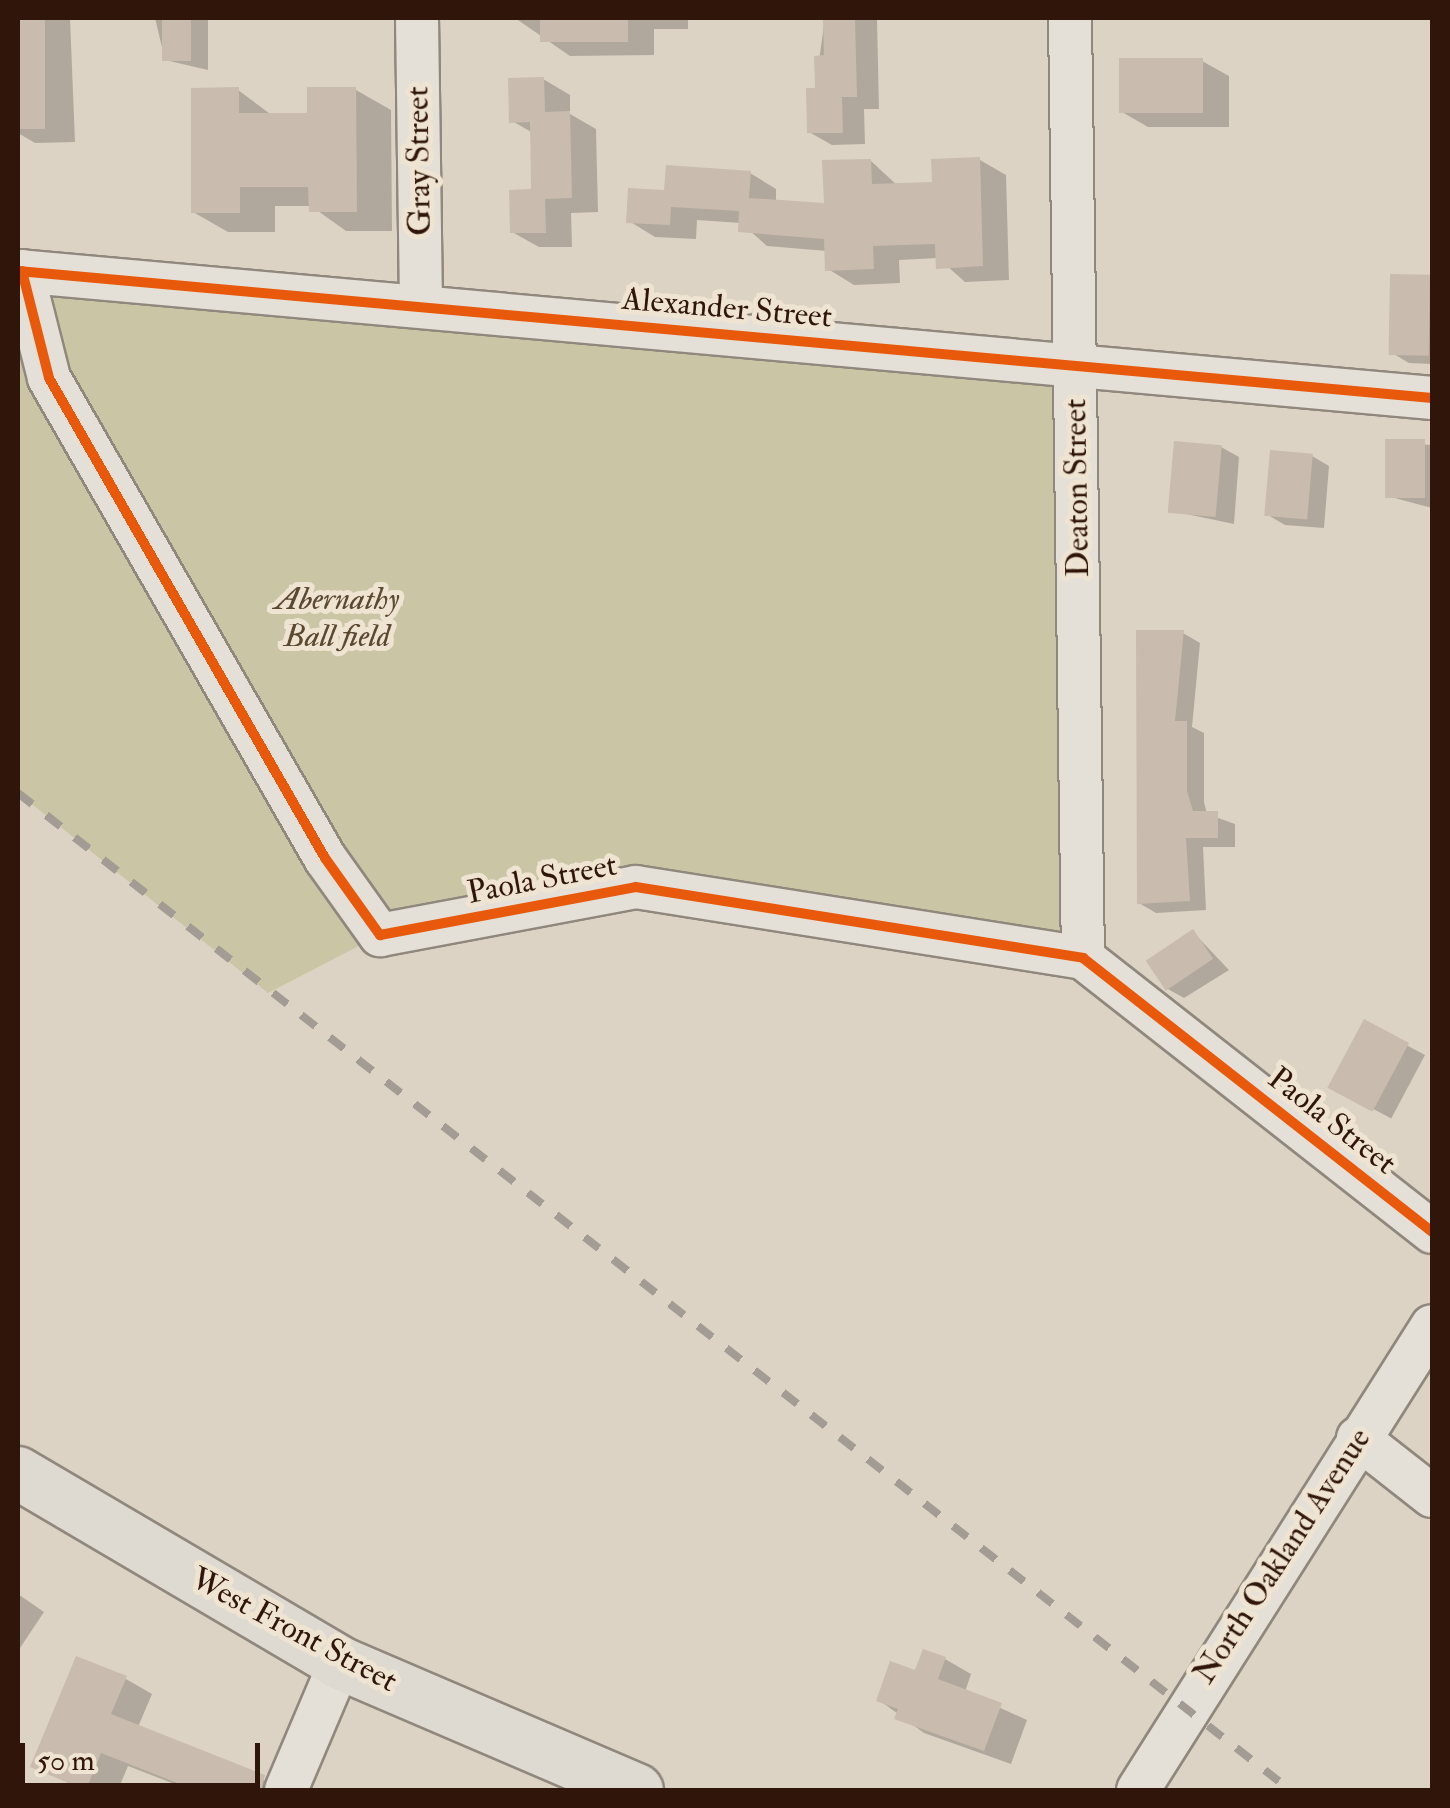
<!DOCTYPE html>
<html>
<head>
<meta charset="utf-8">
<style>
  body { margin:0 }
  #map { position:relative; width:1450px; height:1808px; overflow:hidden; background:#dcd3c4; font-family:"IM FELL Double Pica",serif }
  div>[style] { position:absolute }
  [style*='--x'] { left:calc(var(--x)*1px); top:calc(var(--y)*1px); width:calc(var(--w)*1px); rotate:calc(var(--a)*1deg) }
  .green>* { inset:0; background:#cac6a5 }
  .shadow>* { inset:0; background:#0003; transform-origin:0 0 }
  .building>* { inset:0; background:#c9bbae; transform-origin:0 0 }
  .roads { filter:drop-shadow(2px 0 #90877d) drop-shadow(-2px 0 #90877d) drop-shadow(0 2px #90877d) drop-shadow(0 -2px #90877d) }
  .minor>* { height:42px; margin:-21px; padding:0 21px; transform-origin:21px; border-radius:21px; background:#e4e0d8 }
  .major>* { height:52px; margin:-26px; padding:0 26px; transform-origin:26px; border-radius:26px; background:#dfdad1 }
  .rail>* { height:8px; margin-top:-4px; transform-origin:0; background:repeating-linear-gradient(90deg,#a29c95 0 18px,transparent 0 36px) }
  .cycleway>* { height:10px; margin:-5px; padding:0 5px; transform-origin:5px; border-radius:5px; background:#e8590c }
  span { translate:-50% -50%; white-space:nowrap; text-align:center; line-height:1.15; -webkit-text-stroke:10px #efe4d2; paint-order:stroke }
  .street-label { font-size:32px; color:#30160a }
  .park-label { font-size:32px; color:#5a4831; font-style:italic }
  .frame { position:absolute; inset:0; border:20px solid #30160a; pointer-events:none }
  .scale { position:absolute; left:20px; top:1743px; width:240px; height:45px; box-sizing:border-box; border:5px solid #30160a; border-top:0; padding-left:12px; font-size:30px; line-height:35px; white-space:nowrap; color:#30160a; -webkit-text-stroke:8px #efe4d2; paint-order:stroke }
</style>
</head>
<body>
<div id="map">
  <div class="green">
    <i style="clip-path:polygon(18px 271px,1076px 365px,1083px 958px,636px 887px,380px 935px,268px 993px,18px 793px)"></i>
  </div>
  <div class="shadow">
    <i style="clip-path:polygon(18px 18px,70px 18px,75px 142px,35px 143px,18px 133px)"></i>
    <i style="clip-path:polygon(155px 18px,208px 18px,208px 70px,165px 60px)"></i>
    <i style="clip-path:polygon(515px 18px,688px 18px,688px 29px,654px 29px,654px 55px,570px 56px)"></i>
    <i style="clip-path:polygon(825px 18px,877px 18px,879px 109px,864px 109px,865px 144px,832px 145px,809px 132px)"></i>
    <i style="clip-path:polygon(1202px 61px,1229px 76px,1229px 127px,1148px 127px,1122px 112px)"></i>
    <i style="clip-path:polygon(543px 79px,570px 95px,570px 114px,596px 129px,598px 212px,571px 213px,572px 247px,539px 247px,512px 232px,534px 191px,533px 133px,512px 121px)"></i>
    <i style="clip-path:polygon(238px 90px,273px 116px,310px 116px,356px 90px,391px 110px,392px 231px,346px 231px,311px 206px,275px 206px,275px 232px,228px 232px,193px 212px)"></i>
    <i style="clip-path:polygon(980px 160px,1006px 175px,1009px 280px,965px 282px,938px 258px,899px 260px,900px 283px,854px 285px,828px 269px,827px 251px,767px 246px,741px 223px,697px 220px,696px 239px,655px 237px,629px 221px,666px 193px,750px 173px,776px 189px,776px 202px,827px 206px,871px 161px,898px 186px,935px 184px)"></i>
    <i style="clip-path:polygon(1430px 277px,1432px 364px,1409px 363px,1392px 353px)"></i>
    <i style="clip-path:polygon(1387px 442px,1432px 445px,1432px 508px,1387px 496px)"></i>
    <i style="clip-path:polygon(1221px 447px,1239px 457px,1234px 524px,1172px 511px)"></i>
    <i style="clip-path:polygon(1312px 456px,1329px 466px,1324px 528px,1285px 525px,1268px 515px)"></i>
    <i style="clip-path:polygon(1183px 633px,1200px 643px,1192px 727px,1204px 733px,1204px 802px,1207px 814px,1235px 824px,1235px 847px,1203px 847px,1206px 910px,1156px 913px,1139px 903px)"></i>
    <i style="clip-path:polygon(1193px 932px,1229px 970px,1184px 998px,1166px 988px)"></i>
    <i style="left:1365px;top:1023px;width:68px;height:72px;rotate:28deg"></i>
    <i style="clip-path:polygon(18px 1594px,44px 1612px,18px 1651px)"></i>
    <i style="clip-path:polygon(945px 1659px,971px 1674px,965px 1692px,1027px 1720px,1011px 1764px,924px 1733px,879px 1700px)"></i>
    <i style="clip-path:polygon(126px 1679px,152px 1694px,138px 1727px,286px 1790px,190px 1790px,128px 1766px,118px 1790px,83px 1790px,33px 1766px)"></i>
  </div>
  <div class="building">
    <i style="left:18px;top:18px;width:27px;height:111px"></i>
    <i style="left:162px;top:18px;width:29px;height:43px"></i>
    <i style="left:540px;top:18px;width:88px;height:24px"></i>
    <i style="clip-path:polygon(855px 19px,857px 97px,842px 97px,843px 133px,807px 133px,806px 88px,815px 88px,814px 56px,824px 55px,823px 20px)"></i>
    <i style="left:1203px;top:58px;width:55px;height:84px;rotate:90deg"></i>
    <i style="clip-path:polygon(544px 77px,545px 112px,570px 111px,572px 198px,545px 199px,546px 233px,510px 233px,509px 190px,531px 189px,530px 122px,509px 123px,508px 78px)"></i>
    <i style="clip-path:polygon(239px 87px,239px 113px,307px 113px,307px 87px,356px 87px,357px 212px,309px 212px,308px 187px,240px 187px,240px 213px,191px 213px,191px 88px)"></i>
    <i style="clip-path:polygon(980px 157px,983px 266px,936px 269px,935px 244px,873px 246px,874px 269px,825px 271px,824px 239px,738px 232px,739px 211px,671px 207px,670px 225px,626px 223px,628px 188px,664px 190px,666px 165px,751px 171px,749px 198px,824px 203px,822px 160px,871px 159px,872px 184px,932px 182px,931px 159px)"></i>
    <i style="left:1390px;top:274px;width:40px;height:81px;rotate:1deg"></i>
    <i style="left:1385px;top:439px;width:40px;height:59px"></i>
    <i style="left:1174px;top:441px;width:48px;height:72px;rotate:5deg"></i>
    <i style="left:1270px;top:450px;width:43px;height:66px;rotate:5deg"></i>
    <i style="clip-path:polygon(1136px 630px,1184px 630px,1175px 721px,1187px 721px,1187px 791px,1193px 811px,1218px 811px,1218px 838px,1186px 838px,1190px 901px,1137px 904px)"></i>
    <i style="left:1193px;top:929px;width:36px;height:57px;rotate:56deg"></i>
    <i style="left:1364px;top:1019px;width:51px;height:78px;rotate:28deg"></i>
    <i style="clip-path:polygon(923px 1649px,946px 1657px,938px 1679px,1002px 1703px,984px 1751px,894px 1719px,898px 1709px,876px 1701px,890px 1661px,915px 1670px)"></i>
    <i style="clip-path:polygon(76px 1656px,127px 1676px,111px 1714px,265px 1775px,261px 1790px,195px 1790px,101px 1753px,86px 1790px,30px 1767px)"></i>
  </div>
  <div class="roads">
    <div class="minor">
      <i style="--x:417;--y:18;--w:287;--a:89.2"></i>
      <i style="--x:1070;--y:18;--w:940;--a:89.21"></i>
      <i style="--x:18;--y:271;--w:1420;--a:5.13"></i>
      <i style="--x:22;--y:271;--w:110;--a:75.8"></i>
      <i style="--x:49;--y:378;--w:554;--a:60.1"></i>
      <i style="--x:325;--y:858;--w:95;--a:54.5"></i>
      <i style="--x:380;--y:935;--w:260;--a:-10.6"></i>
      <i style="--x:636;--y:887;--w:453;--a:9"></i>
      <i style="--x:1083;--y:958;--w:444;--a:38.1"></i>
      <i style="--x:1358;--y:1438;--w:94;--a:38.1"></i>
      <i style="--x:286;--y:1790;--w:138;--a:-67"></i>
      <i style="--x:1138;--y:1790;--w:549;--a:-57.64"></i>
    </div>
    <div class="major">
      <i style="--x:18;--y:1473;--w:374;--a:30.5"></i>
      <i style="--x:340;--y:1663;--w:323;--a:23.2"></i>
    </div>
  </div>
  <div class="rail">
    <i style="--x:18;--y:793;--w:1616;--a:38.09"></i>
  </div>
  <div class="cycleway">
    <i style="--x:18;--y:271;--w:1420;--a:5.13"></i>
    <i style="--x:22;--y:271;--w:110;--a:75.8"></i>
    <i style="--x:49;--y:378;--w:554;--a:60.1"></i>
    <i style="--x:325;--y:858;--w:95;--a:54.5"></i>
    <i style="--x:380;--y:935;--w:260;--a:-10.6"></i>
    <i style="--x:636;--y:887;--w:453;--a:9"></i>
    <i style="--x:1083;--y:958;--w:444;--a:38.1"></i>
  </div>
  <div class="street-label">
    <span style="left:419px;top:161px;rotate:-91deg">Gray Street</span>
    <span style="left:727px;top:308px;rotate:5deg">Alexander Street</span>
    <span style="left:1077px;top:488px;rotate:-91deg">Deaton Street</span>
    <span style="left:542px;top:879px;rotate:-11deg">Paola Street</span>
    <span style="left:1332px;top:1121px;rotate:38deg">Paola Street</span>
    <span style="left:1282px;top:1556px;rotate:-57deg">North Oakland Avenue</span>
    <span style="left:294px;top:1630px;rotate:28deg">West Front Street</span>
  </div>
  <div class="park-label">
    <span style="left:337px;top:618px">Abernathy<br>Ball field</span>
  </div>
  <div class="frame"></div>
  <div class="scale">50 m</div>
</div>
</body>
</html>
